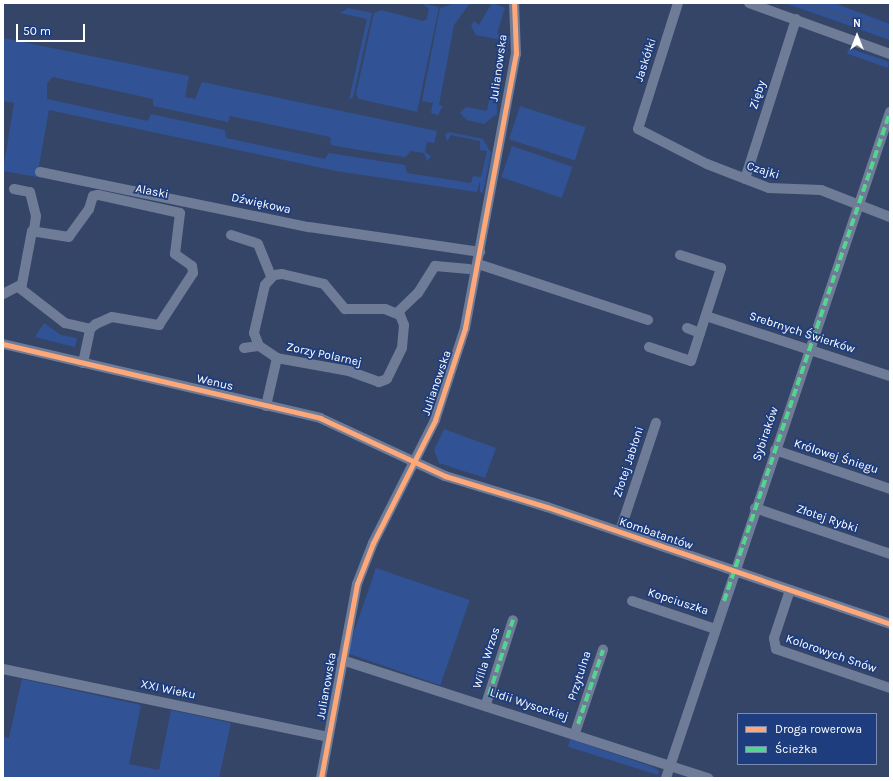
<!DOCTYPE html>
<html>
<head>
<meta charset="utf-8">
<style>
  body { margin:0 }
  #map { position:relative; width:893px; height:781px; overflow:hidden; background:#344568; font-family:Karla,sans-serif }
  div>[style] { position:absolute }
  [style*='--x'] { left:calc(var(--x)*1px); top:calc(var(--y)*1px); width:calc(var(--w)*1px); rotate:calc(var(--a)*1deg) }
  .green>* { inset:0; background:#315396; transform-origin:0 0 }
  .stream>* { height:3px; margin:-1.5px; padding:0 1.5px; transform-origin:1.5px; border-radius:1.5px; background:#3b5281 }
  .minor>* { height:10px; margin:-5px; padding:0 5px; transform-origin:5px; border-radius:5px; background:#6f7c97 }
  .quiet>* { height:4px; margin-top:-2px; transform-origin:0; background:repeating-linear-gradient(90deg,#53d58f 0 8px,transparent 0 12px) }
  .cycleway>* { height:5px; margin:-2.5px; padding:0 2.5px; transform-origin:2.5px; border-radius:2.5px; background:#fea87a }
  span { translate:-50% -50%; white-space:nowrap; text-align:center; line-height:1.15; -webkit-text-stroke:3.5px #1e3d7e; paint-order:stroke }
  .street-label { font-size:12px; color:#fff }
  .frame { position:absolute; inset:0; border:4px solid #fff; pointer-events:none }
  .legend { position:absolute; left:737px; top:713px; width:140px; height:52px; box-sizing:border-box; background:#1e3d7e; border:1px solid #788bb2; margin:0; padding:5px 7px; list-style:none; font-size:12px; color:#fff }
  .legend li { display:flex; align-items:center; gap:8px; height:20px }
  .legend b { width:20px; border:1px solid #788bb2 }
  .north { position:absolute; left:837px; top:16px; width:40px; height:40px; -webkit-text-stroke:3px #1e3d7e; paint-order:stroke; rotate:0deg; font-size:11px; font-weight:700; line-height:16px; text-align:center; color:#fff }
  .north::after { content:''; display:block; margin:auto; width:14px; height:18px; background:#fff; clip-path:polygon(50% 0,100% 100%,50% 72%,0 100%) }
  .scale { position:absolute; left:16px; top:24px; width:69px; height:18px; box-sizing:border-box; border:2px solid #fff; border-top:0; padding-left:5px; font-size:12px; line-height:14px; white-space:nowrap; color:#fff; -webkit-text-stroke:3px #1e3d7e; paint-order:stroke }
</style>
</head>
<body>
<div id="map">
  <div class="green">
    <i style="clip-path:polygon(422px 3px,439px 7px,417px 112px,359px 99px,356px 94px,374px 13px,381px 10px,423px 21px,427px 19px,429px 9px)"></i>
    <i style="clip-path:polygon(456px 3px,470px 3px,454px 25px,439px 105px,443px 106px,438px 115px,431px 113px,433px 103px,422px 101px,440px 8px)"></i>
    <i style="clip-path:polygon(492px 3px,505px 8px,497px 34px,510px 37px,496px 89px,497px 114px,484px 124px,467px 120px,460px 113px,466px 107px,487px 111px,501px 40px,476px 35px,471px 26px,474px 21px,479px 25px)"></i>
    <i style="clip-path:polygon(785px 3px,834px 3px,890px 24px,890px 40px)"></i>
    <i style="clip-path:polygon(348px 8px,372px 13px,353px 97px,349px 100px,367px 19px,340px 13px)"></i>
    <i style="clip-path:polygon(3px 38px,189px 76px,185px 97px,195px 99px,202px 82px,437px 131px,434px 143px,427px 142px,425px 152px,431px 156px,427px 161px,424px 153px,411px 151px,405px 157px,359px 150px,331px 145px,330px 137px,230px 116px,228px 122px,153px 106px,153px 99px,53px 77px,47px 83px,47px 99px,148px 121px,151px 114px,225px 130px,226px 138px,325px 159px,329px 153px,405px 165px,407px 173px,471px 183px,473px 176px,481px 177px,487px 151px,480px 150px,480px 141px,451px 135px,447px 141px,445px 135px,449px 132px,483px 139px,491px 153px,483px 193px,480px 192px,480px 181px,477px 192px,336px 171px,49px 110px,37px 177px,3px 171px,14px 103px,3px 101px)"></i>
    <i style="left:849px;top:48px;width:43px;height:6px;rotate:19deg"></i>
    <i style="left:520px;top:106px;width:69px;height:35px;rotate:18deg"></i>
    <i style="left:512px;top:146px;width:64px;height:33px;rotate:19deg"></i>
    <i style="clip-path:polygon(44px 323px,61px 335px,77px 338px,75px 347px,35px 337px)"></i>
    <i style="clip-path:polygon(444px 429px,496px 448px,485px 478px,439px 463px,434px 450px)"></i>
    <i style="left:376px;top:568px;width:99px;height:90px;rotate:19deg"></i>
    <i style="clip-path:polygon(22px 679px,141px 705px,129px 764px,159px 770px,171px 710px,231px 723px,219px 778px,3px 778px,3px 737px,9px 738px)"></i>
    <i style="clip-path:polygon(570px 739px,653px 767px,659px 771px,658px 775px,572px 748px,568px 746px)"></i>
  </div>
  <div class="stream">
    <i style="--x:805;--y:3;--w:90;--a:18.8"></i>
  </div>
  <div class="minor">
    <i style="--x:678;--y:3;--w:132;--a:107.6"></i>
    <i style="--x:638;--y:129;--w:77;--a:26.9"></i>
    <i style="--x:707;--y:164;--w:66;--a:21.2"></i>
    <i style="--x:769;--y:188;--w:52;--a:2.2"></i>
    <i style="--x:821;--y:190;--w:74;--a:21.4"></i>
    <i style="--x:749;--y:3;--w:150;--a:19.9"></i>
    <i style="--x:40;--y:172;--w:275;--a:11.6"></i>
    <i style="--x:309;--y:227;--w:173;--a:8.3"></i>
    <i style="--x:745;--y:179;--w:168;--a:-72.3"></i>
    <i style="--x:14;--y:189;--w:16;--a:11"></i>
    <i style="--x:30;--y:192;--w:25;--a:76"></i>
    <i style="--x:36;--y:216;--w:14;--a:98"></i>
    <i style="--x:231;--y:235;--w:28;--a:18"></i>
    <i style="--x:258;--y:244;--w:35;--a:68"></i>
    <i style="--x:478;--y:264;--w:179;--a:18.2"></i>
    <i style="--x:282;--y:274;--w:43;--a:13.4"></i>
    <i style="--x:324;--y:284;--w:33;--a:50"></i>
    <i style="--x:345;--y:309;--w:40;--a:0"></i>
    <i style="--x:385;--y:309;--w:16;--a:22"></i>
    <i style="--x:400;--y:315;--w:11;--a:68"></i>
    <i style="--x:404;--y:325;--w:23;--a:95"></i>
    <i style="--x:402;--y:348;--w:34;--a:116"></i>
    <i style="--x:387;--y:379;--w:9;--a:159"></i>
    <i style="--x:379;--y:382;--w:32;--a:-160"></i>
    <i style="--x:349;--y:371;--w:73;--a:-169.8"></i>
    <i style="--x:277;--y:358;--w:22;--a:-146"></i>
    <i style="--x:259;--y:346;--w:14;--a:-111"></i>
    <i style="--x:254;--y:333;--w:49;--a:-77.1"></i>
    <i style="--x:265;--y:285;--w:13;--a:-48"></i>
    <i style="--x:274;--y:275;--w:8;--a:-7"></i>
    <i style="--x:3;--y:294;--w:18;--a:-27"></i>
    <i style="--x:397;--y:313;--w:29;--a:-44"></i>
    <i style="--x:418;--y:293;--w:32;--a:-58"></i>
    <i style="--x:435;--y:266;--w:34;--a:5"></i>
    <i style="--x:706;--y:316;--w:194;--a:18.1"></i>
    <i style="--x:687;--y:328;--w:14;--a:21"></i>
    <i style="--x:3;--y:344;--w:326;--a:13.1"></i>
    <i style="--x:320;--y:418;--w:138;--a:24.9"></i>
    <i style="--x:445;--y:476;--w:107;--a:16.9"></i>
    <i style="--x:547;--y:507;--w:362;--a:18.8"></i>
    <i style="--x:649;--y:347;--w:44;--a:18.4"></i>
    <i style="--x:691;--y:361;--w:98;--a:-72.1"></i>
    <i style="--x:721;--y:268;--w:43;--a:-162.4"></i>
    <i style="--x:244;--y:348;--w:15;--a:-8"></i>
    <i style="--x:83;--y:363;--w:35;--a:-78"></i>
    <i style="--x:90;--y:329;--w:8;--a:-40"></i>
    <i style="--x:96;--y:324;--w:17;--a:-24"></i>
    <i style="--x:112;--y:317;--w:48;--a:9.7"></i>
    <i style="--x:159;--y:325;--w:62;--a:-56.8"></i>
    <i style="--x:193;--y:273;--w:7;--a:-98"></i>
    <i style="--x:192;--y:266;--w:21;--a:-145"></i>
    <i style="--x:175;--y:254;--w:41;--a:-83"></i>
    <i style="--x:180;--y:213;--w:84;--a:-167.6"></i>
    <i style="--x:98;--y:195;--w:5;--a:169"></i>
    <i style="--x:93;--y:196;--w:14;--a:107"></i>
    <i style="--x:89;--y:209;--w:34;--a:126"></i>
    <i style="--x:69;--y:237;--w:37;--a:-171"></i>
    <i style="--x:32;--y:231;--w:59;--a:100.7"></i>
    <i style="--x:21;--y:289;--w:56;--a:37.7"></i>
    <i style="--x:65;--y:323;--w:26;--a:13"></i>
    <i style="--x:266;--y:406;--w:49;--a:-77.1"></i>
    <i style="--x:775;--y:450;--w:121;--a:18.7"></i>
    <i style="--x:755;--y:508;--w:143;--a:18.8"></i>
    <i style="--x:620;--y:531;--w:114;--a:-71.6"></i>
    <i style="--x:790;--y:590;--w:51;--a:108.4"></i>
    <i style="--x:774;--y:638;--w:11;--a:80"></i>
    <i style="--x:776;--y:649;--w:120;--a:18.9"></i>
    <i style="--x:632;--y:601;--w:88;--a:18.6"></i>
    <i style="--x:342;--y:660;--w:385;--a:17.9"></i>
    <i style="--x:3;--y:669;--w:332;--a:11.8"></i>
    <i style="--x:486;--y:704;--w:88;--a:-72.2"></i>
    <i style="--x:575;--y:733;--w:88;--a:-71.4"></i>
    <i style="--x:321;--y:778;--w:197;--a:-79.5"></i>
    <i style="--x:357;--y:584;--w:44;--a:-68.7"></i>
    <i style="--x:373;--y:543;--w:138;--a:-63.2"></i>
    <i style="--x:435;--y:420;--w:97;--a:-71.9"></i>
    <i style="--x:465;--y:328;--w:279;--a:-79.5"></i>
    <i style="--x:516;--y:54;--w:51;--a:-92.2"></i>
    <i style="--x:666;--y:778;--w:703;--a:-71.41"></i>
  </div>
  <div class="quiet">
    <i style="--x:724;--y:601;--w:516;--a:-71.25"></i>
    <i style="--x:489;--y:695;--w:79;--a:-72.3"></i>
    <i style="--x:578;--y:724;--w:78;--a:-71.3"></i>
  </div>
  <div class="cycleway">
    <i style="--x:3;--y:344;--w:326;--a:13.1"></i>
    <i style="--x:320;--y:418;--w:138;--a:24.9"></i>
    <i style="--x:445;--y:476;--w:107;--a:16.9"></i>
    <i style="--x:547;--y:507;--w:362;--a:18.8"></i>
    <i style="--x:321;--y:778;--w:197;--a:-79.5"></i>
    <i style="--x:357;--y:584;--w:44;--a:-68.7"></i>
    <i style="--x:373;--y:543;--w:138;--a:-63.2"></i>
    <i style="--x:435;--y:420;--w:97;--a:-71.9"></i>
    <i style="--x:465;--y:328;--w:279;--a:-79.5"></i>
    <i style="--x:516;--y:54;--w:51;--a:-92.2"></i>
  </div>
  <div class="street-label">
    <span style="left:646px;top:60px;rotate:-72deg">Jaskółki</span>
    <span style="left:499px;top:68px;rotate:-82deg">Julianowska</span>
    <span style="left:758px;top:95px;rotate:-72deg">Zięby</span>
    <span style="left:763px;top:171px;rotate:17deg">Czajki</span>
    <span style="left:152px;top:192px;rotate:11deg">Alaski</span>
    <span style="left:261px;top:204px;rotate:12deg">Dźwiękowa</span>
    <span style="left:802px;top:333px;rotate:18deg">Srebrnych Świerków</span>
    <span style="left:324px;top:355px;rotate:12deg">Zorzy Polarnej</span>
    <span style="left:215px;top:383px;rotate:13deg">Wenus</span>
    <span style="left:437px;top:383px;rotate:-71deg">Julianowska</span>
    <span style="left:766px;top:434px;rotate:-71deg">Sybiraków</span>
    <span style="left:836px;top:457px;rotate:18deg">Królowej Śniegu</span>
    <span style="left:629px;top:462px;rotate:-72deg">Złotej Jabłoni</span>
    <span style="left:827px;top:519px;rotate:19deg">Złotej Rybki</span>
    <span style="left:656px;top:534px;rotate:19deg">Kombatantów</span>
    <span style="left:678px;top:602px;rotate:18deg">Kopciuszka</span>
    <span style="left:831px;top:654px;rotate:19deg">Kolorowych Snów</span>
    <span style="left:487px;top:658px;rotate:-72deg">Willa Wrzos</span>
    <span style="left:580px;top:676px;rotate:-72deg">Przytulna</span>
    <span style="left:327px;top:686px;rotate:-80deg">Julianowska</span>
    <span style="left:168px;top:690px;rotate:12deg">XXI Wieku</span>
    <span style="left:529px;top:705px;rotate:18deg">Lidii Wysockiej</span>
  </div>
  <div class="frame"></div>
  <ul class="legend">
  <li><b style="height:5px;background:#fea87a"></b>Droga rowerowa</li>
  <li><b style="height:5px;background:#53d58f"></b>Ścieżka</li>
  </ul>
  <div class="north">N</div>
  <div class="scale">50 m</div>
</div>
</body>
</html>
